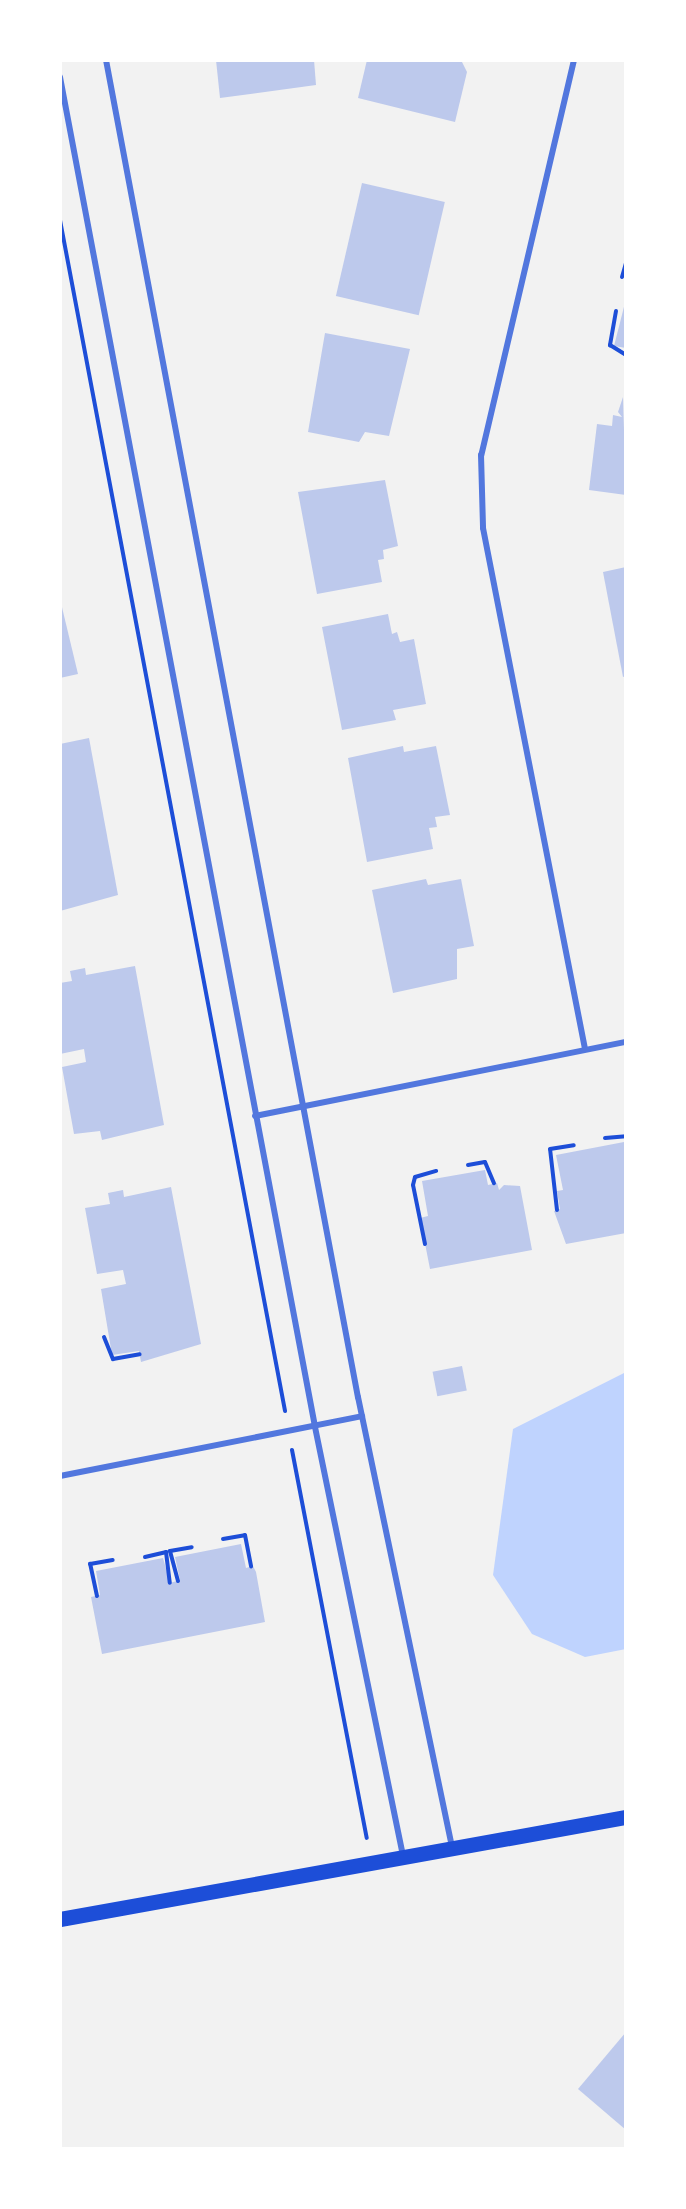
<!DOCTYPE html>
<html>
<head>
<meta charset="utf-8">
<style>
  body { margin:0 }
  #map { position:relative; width:686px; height:2209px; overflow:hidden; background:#f2f2f2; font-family:"Titillium Web",sans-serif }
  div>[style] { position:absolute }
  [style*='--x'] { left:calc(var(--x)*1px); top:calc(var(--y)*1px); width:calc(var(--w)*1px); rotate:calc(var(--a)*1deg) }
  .water>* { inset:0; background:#bfd3fe }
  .building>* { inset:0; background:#bdc9ec; transform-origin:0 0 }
  .path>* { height:4px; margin:-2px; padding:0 2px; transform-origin:2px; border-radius:2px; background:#1d4ed8 }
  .minor>* { height:6px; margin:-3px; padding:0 3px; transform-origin:3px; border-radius:3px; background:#5277de }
  .primary>* { height:15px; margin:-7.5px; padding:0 7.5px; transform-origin:7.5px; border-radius:7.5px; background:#1d4ed8 }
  span { translate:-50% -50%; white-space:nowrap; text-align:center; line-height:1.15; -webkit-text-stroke:5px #fff; paint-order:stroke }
  .frame { position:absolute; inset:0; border:62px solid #fff; pointer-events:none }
</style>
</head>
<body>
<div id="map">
  <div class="water">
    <i style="clip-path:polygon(626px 1372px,626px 1649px,585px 1657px,532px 1634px,493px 1575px,513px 1429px)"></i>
  </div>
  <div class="building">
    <i style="clip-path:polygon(216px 60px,314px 60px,316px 85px,220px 98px)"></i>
    <i style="clip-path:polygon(367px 60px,461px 60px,467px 72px,455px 122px,358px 98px)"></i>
    <i style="left:362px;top:183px;width:85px;height:116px;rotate:13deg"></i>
    <i style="clip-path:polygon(626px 299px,626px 348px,614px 346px)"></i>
    <i style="clip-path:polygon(325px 333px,410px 349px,389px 436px,365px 432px,359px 442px,308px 432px)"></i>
    <i style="clip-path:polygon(623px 397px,626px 495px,589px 490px,597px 424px,612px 426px,613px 415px,622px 417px,618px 412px)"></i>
    <i style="clip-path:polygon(385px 480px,398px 546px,383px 550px,384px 559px,378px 560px,382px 582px,317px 594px,298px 492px)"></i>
    <i style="clip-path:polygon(626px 567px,626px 676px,623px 677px,603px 572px)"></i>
    <i style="clip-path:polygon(60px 599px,78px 674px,60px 678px)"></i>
    <i style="clip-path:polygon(388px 614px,392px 634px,397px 632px,400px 642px,414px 639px,426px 704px,393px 710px,396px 720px,342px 730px,322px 627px)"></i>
    <i style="clip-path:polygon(89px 738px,118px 895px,60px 911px,60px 744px)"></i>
    <i style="clip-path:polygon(403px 746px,404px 752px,436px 746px,450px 815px,435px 817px,437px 827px,429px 828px,433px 849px,367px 862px,348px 758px)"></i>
    <i style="clip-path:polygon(426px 879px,428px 885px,461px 879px,474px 946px,457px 949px,457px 979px,393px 993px,372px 890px)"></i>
    <i style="clip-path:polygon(135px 966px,164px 1125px,102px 1140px,100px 1131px,74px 1134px,62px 1067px,86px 1062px,84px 1049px,60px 1054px,60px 983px,72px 981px,70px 971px,85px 968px,86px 975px)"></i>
    <i style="clip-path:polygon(624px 1142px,626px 1233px,566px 1244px,554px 1211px,560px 1209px,557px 1191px,563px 1190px,556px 1155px)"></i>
    <i style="clip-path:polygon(485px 1170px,488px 1185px,497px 1183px,499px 1190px,504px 1185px,520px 1186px,532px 1250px,430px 1269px,420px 1218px,428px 1216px,422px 1181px)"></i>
    <i style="clip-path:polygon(171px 1187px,201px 1344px,141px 1362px,139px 1351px,112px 1355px,101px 1289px,126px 1284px,123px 1270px,97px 1274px,85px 1208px,110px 1204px,108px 1193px,123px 1190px,124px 1197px)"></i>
    <i style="left:462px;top:1366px;width:25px;height:30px;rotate:79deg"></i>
    <i style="clip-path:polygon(241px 1544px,246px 1568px,253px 1566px,256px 1572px,265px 1622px,102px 1654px,91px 1597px,100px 1595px,96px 1571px,163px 1558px,170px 1583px,180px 1580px,175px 1557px)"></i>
    <i style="clip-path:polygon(626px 2032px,626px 2130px,578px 2089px)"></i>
  </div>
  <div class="path">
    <i style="--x:60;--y:220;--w:1212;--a:79.3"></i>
    <i style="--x:622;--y:277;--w:15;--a:-74"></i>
    <i style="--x:616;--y:311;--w:35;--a:100"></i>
    <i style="--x:610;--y:345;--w:19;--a:32"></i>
    <i style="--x:605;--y:1138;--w:21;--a:-5"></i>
    <i style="--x:468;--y:1165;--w:17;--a:-10"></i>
    <i style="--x:485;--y:1162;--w:23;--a:67"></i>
    <i style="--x:557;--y:1210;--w:61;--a:-96.5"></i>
    <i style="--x:550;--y:1149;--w:24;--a:-9"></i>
    <i style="--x:425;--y:1244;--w:60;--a:-101.5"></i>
    <i style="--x:413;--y:1185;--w:8;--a:-76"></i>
    <i style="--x:415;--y:1177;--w:22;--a:-16"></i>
    <i style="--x:104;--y:1337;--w:24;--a:68"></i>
    <i style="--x:113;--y:1359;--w:27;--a:-10"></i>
    <i style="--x:292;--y:1450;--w:395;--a:79.1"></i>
    <i style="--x:223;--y:1539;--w:22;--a:-10"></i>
    <i style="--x:245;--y:1535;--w:32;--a:79"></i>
    <i style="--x:145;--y:1557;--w:22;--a:-13"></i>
    <i style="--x:166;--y:1552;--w:31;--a:83"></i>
    <i style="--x:178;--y:1581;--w:31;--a:-105"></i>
    <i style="--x:170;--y:1551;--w:22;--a:-10"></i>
    <i style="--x:97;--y:1596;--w:33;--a:-102"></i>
    <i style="--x:90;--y:1564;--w:23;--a:-10"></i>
  </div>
  <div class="minor">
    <i style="--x:106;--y:60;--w:1361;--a:79.33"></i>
    <i style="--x:358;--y:1397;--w:461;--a:78.2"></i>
    <i style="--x:574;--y:60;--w:406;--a:103.2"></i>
    <i style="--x:481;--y:455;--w:73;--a:88.4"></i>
    <i style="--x:483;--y:528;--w:531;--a:78.92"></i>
    <i style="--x:60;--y:77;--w:1374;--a:79.3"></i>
    <i style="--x:315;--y:1427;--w:437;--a:78.4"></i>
    <i style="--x:255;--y:1116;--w:378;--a:-11.3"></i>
    <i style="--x:60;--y:1476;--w:308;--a:-11.2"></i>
  </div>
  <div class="primary">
    <i style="--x:60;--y:1919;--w:575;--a:-10.22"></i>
  </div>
  <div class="frame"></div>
</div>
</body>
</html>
